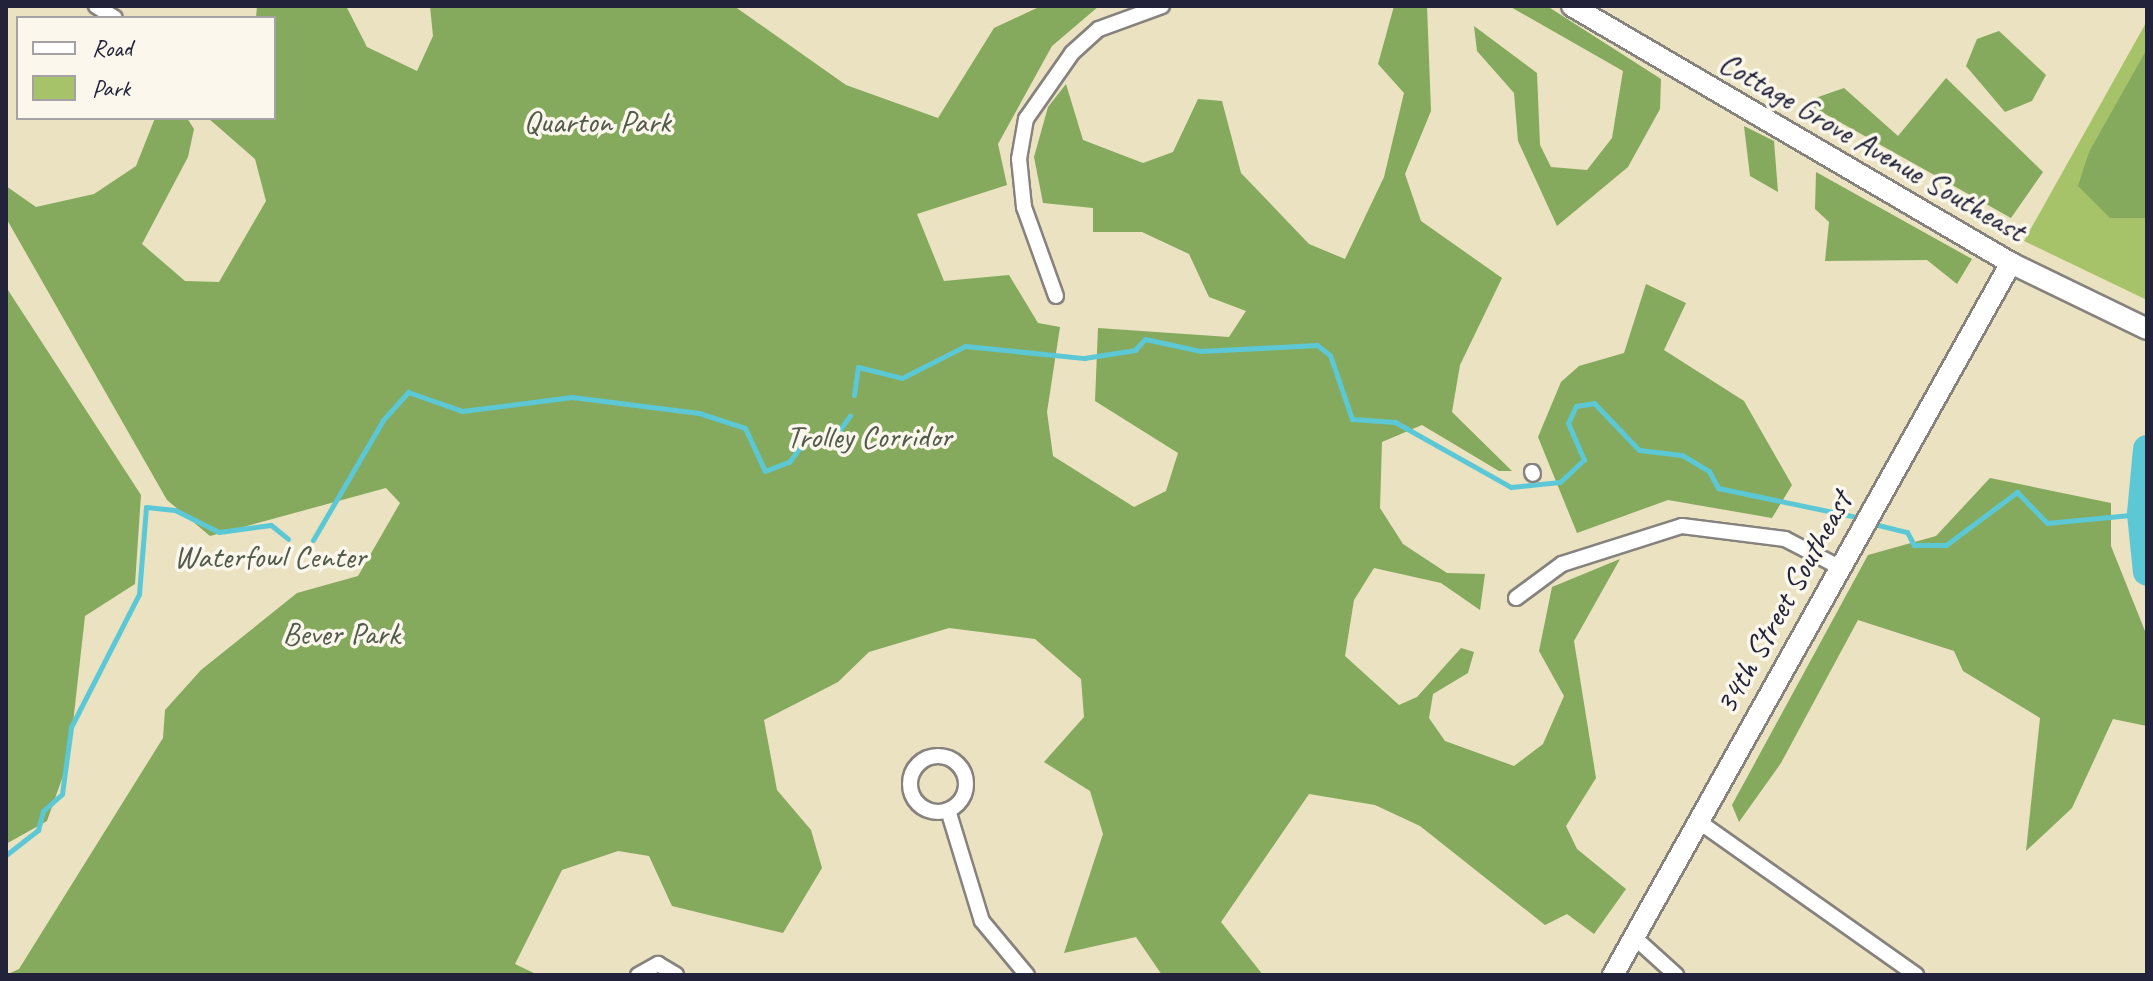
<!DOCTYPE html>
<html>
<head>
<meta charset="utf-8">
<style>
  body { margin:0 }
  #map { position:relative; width:2153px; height:981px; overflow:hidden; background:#eae2c0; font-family:Caveat,sans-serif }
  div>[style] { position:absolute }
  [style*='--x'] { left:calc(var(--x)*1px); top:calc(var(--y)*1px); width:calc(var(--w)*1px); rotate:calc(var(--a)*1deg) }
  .green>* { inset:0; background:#a7c369 }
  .forest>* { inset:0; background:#85a95d }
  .stream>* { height:5px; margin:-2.5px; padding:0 2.5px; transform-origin:2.5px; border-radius:2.5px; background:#5cc8d6 }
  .river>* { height:28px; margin:-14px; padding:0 14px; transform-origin:14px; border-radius:14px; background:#5cc8d6 }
  .roads { filter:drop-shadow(2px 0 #86827e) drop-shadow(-2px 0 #86827e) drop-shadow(0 2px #86827e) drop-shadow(0 -2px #86827e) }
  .street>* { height:14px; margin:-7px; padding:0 7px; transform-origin:7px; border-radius:7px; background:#fff }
  .street>.ring { margin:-7px; padding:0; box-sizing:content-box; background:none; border:14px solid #fff; border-radius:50% }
  .secondary>* { height:20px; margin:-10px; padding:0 10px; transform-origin:10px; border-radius:10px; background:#fff }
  span { translate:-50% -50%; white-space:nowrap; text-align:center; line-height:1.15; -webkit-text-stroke:7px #fbf7ec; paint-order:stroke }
  .park-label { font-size:32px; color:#515a4b }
  .street-label { font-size:32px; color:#22223b }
  .frame { position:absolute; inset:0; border:8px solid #22223b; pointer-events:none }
  .legend { position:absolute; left:16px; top:16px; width:260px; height:104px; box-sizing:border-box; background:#fbf7ec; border:2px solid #a4a2a5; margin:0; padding:10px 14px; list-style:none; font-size:24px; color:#22223b }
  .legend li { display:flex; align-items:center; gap:16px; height:40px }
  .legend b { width:40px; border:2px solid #a4a2a5 }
</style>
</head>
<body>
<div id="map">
  <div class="green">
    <i style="clip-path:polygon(2147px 21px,2147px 300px,2024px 241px)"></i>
  </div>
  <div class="forest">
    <i style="clip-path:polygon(257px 6px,346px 6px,367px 47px,417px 71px,433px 36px,430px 6px,734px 6px,846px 85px,938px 118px,994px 28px,1041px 6px,1099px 6px,1052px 46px,998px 144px,1007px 185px,917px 214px,944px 281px,1009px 275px,1038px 323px,1060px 327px,1047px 412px,1053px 456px,1134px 507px,1166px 491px,1178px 453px,1095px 401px,1098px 328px,1229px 337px,1246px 311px,1209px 297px,1189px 254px,1142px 232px,1093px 232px,1093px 208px,1043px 203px,1034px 157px,1048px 107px,1066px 84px,1083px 140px,1143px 163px,1173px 152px,1198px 99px,1222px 101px,1241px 173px,1309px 244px,1345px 259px,1384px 177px,1404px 93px,1378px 64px,1394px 6px,1427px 6px,1431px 111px,1405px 174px,1421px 221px,1502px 278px,1460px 365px,1452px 412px,1512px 471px,1499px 471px,1422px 425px,1382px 442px,1380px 508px,1403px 544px,1447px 573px,1485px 574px,1480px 610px,1441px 583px,1374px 568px,1354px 600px,1345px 656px,1399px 705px,1417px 697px,1461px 648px,1474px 652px,1468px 673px,1433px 694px,1429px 718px,1445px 741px,1514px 766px,1543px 744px,1564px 696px,1539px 651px,1552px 587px,1620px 559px,1574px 641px,1596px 778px,1566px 826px,1577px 849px,1626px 889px,1594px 934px,1567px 914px,1545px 925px,1420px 826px,1375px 805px,1309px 794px,1221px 922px,1263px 975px,1162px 975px,1136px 937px,1064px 953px,1103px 834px,1090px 791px,1044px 762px,1084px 717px,1081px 679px,1035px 639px,949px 628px,869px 652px,838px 682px,764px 720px,777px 790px,811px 830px,822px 868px,783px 933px,672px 906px,649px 856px,618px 851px,562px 870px,515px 964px,538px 975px,6px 975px,19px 969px,163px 738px,165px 710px,201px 670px,297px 593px,358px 576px,400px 503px,386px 488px,210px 536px,167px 500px,6px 218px,6px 186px,36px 207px,94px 194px,136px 166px,155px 118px,187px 118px,194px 129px,188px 157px,142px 244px,185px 281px,219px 282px,266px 201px,255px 159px,208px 118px,274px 118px,274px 18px,256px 18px)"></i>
    <i style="clip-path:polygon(1509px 6px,1547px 6px,1661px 79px,1660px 109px,1628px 167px,1557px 226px,1518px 141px,1514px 93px,1477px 51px,1474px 26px,1537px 73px,1540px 145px,1551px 167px,1587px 170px,1612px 138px,1623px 71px)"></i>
    <i style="clip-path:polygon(1999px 31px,2046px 75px,2032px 101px,2005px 112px,1966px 66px,1977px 39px)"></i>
    <i style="clip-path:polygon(2147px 49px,2147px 218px,2110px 218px,2078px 186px,2089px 152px)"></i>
    <i style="clip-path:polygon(1946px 78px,2043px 172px,2011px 218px,1804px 102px,1844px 88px,1898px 136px)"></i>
    <i style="clip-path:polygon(1744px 126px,1774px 141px,1778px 192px,1750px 176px)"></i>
    <i style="clip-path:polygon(1816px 172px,1972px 259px,1957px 284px,1927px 260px,1825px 261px,1829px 222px,1815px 209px)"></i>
    <i style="clip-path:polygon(1646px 284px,1686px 303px,1664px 350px,1744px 401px,1792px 485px,1772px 518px,1668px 500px,1577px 533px,1538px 437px,1561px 382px,1579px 366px,1624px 353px)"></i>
    <i style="clip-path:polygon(6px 287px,141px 495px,135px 584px,85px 616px,69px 759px,47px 821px,6px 844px)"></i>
    <i style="clip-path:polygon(1990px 478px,2111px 503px,2111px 546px,2147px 636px,2147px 726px,2113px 719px,2072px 808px,2026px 851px,2040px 718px,1963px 671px,1954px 651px,1858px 620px,1781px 763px,1739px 822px,1732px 805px,1868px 555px,1936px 536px)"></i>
  </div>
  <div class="stream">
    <i style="--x:854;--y:395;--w:28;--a:-82"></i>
    <i style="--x:858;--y:367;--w:45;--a:14"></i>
    <i style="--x:902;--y:378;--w:71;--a:-26.9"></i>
    <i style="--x:965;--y:346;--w:120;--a:5.8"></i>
    <i style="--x:1084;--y:358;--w:52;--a:-8.9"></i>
    <i style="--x:1135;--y:350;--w:15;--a:-48"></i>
    <i style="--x:1145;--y:339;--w:56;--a:12.3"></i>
    <i style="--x:1200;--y:351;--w:117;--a:-2.9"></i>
    <i style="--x:1317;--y:345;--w:16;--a:38"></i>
    <i style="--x:1330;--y:355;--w:68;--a:71"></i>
    <i style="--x:1352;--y:419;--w:43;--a:4"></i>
    <i style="--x:1395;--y:422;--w:133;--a:29.3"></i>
    <i style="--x:1511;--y:487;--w:49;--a:-5.8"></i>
    <i style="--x:1560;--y:482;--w:33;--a:-43"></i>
    <i style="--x:1584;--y:460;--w:40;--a:-113.4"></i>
    <i style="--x:1568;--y:423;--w:19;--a:-65"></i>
    <i style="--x:1576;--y:406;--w:18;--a:-9"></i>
    <i style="--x:1594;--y:403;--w:65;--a:46.2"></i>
    <i style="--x:1639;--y:450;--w:43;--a:6.6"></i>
    <i style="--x:1682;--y:455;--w:31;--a:31"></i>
    <i style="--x:1709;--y:471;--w:19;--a:62"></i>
    <i style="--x:1718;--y:488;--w:146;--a:11.8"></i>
    <i style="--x:1870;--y:523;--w:38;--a:14"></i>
    <i style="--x:1907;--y:532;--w:15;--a:62"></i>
    <i style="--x:1914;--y:545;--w:32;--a:0"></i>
    <i style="--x:1946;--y:545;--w:89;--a:-36.7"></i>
    <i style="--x:2017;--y:492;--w:43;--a:45.9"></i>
    <i style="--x:2047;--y:523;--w:94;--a:-5.5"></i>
    <i style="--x:313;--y:540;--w:139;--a:-59.7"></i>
    <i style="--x:383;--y:420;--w:38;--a:-48"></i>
    <i style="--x:408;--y:392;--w:57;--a:19.4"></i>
    <i style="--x:462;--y:411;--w:111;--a:-7.3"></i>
    <i style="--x:572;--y:397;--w:128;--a:7.2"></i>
    <i style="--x:699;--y:413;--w:48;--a:18.1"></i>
    <i style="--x:745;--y:428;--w:47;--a:65.1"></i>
    <i style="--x:765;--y:471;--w:26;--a:-21"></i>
    <i style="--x:789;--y:462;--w:30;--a:-53"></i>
    <i style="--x:807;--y:438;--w:26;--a:2"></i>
    <i style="--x:833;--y:439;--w:29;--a:-54"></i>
    <i style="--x:6;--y:855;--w:41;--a:-38"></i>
    <i style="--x:38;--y:830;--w:20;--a:-75"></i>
    <i style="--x:43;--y:811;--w:25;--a:-42"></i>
    <i style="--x:62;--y:794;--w:68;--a:-82.3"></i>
    <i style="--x:71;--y:727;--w:149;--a:-62.9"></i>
    <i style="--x:139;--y:594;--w:87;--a:-85.4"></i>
    <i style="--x:146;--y:507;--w:29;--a:6"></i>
    <i style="--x:175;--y:510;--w:49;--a:26.6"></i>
    <i style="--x:219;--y:532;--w:52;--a:-7.7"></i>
    <i style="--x:271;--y:525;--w:22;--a:39"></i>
  </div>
  <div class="river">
    <i style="--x:2147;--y:449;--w:65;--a:95.3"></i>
    <i style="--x:2141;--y:514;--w:58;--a:84.1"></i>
  </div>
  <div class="roads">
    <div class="street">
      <i style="--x:96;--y:6;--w:22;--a:32"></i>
      <i style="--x:1056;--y:296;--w:95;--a:-109.8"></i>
      <i style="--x:1024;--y:207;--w:48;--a:-95.9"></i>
      <i style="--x:1019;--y:159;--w:41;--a:-80.1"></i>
      <i style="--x:1026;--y:119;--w:80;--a:-55.1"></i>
      <i style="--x:1072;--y:53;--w:36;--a:-42"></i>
      <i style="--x:1099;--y:29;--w:67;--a:-20.1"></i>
      <i style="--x:1532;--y:472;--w:2;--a:63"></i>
      <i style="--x:1516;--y:598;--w:57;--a:-36.5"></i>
      <i style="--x:1562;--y:564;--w:126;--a:-17.6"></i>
      <i style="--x:1682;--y:526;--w:104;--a:7.2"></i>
      <i style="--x:1785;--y:539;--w:59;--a:27.4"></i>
      <i class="ring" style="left:910px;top:756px;width:42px;height:42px"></i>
      <i style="--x:948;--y:810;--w:116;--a:73"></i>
      <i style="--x:982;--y:921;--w:70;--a:50.2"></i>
      <i style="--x:1698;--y:821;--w:267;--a:35.2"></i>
      <i style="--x:1634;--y:937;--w:57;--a:42.1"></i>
      <i style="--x:638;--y:975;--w:23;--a:-29"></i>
      <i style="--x:658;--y:964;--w:21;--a:31"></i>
    </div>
    <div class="secondary">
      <i style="--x:1572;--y:6;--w:509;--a:30.35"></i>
      <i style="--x:2011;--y:263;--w:151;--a:25.9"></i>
      <i style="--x:1613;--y:975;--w:816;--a:-60.8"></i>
    </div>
  </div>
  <div class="park-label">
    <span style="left:597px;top:122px">Quarton Park</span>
    <span style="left:869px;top:437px">Trolley Corridor</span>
    <span style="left:270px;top:557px">Waterfowl Center</span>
    <span style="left:341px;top:634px">Bever Park</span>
  </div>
  <div class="street-label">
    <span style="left:1872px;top:147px;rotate:30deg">Cottage Grove Avenue Southeast</span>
    <span style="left:1784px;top:603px;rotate:-61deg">34th Street Southeast</span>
  </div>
  <div class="frame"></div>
  <ul class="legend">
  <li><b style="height:10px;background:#fff"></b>Road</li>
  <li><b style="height:22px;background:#a7c369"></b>Park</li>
  </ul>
</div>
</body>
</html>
